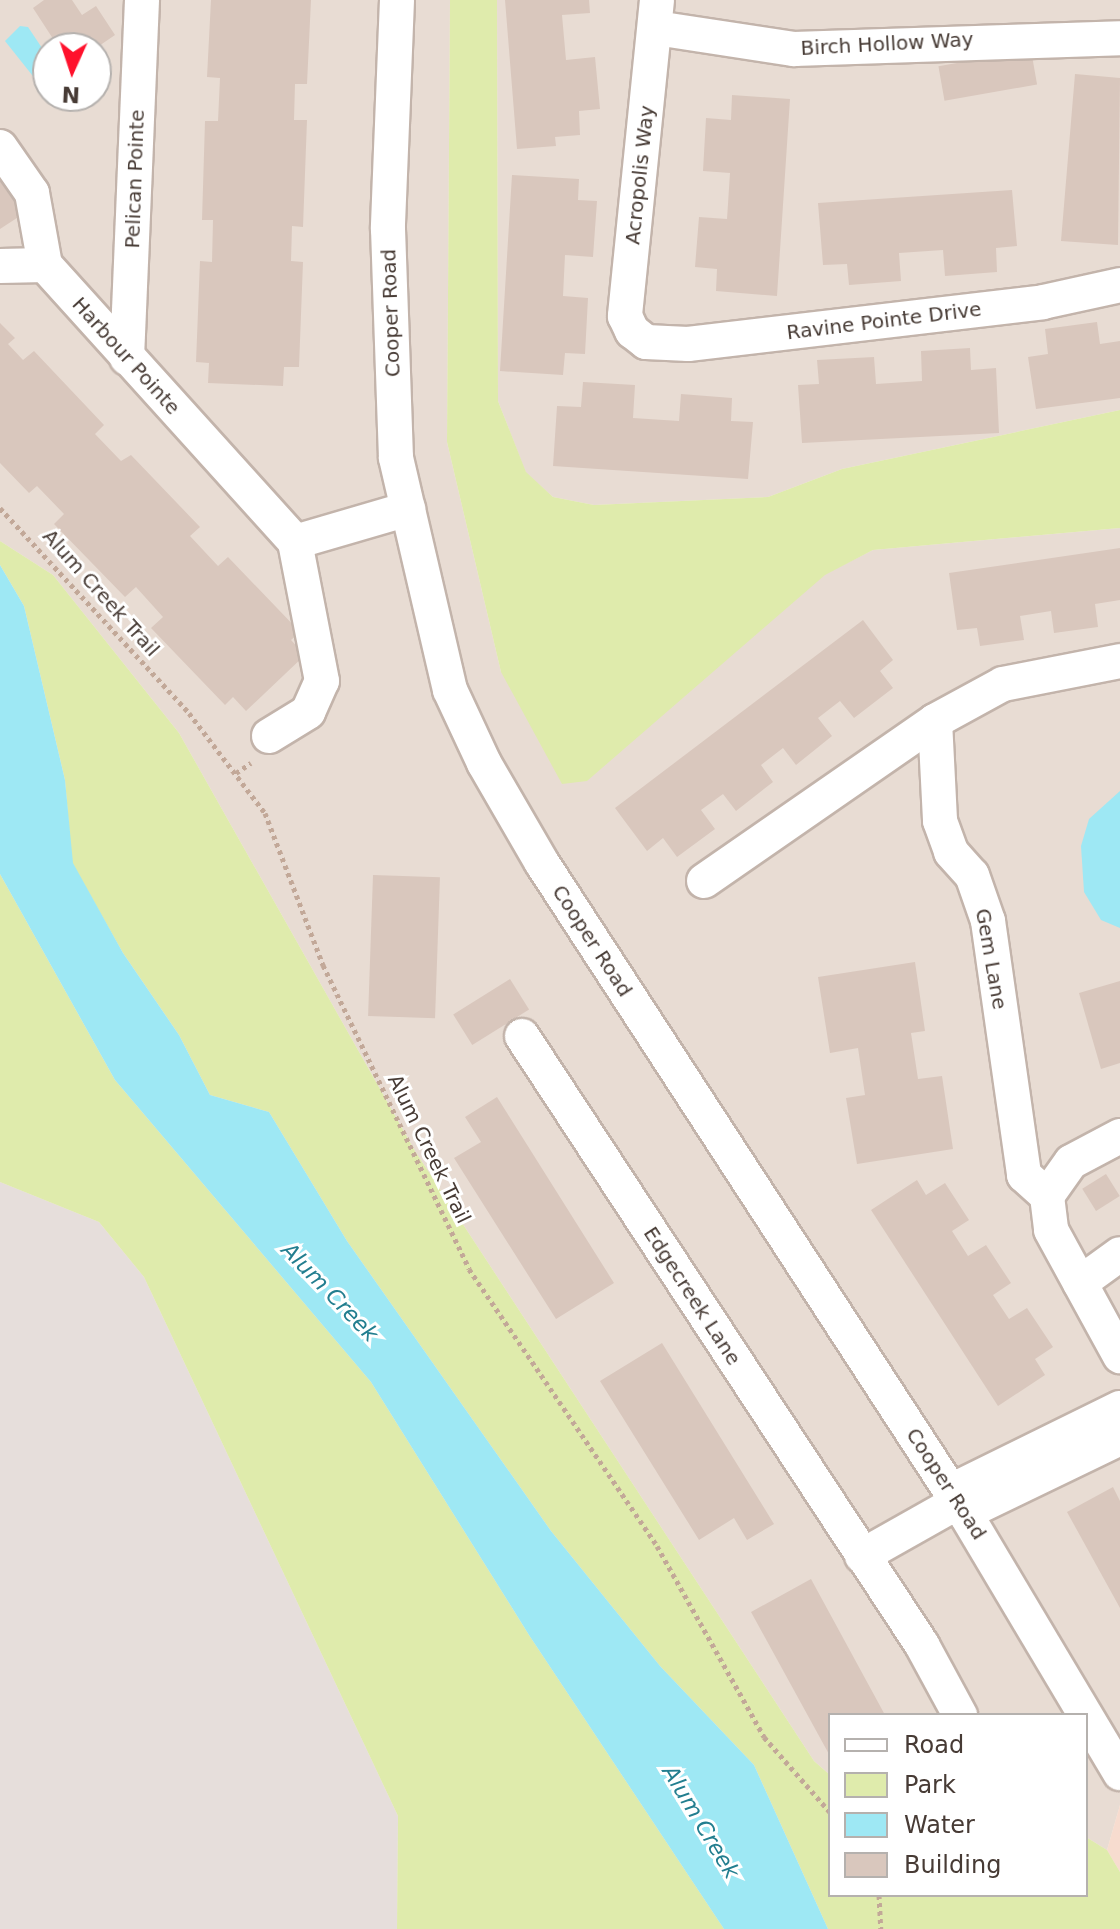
<!DOCTYPE html>
<html>
<head>
<meta charset="utf-8">
<style>
  body { margin:0 }
  #map { position:relative; width:1120px; height:1929px; overflow:hidden; background:#f4ece6; font-family:"DejaVu Sans",sans-serif }
  div>[style] { position:absolute }
  [style*='--x'] { left:calc(var(--x)*1px); top:calc(var(--y)*1px); width:calc(var(--w)*1px); rotate:calc(var(--a)*1deg) }
  .residential>* { inset:0; background:#e8dcd3 }
  .commercial>* { inset:0; background:#f7dccf }
  .industrial>* { inset:0; background:#e6dedb }
  .green>* { inset:0; background:#dfebac }
  .water>* { inset:0; background:#9ee8f4 }
  .building>* { inset:0; background:#d9c7bd; transform-origin:0 0 }
  .path>* { height:5px; margin-top:-2.5px; transform-origin:0; background:repeating-linear-gradient(90deg,#c2a898 0 4px,transparent 0 8px) }
  .roads { filter:drop-shadow(2px 0 #c3b4ab) drop-shadow(-2px 0 #c3b4ab) drop-shadow(0 2px #c3b4ab) drop-shadow(0 -2px #c3b4ab) }
  .minor>* { height:34px; margin:-17px; padding:0 17px; transform-origin:17px; border-radius:17px; background:#fff }
  span { translate:-50% -50%; white-space:nowrap; text-align:center; line-height:1.15; -webkit-text-stroke:6px #fff; paint-order:stroke }
  .street-label { font-size:20px; color:#473b35 }
  .water-label { font-size:22px; color:#227e8f; font-style:italic }
  .legend { position:absolute; left:828px; top:1713px; width:260px; height:184px; box-sizing:border-box; background:#fff; border:2px solid #b5b1ae; margin:0; padding:10px 14px; list-style:none; font-size:24px; color:#473b35 }
  .legend li { display:flex; align-items:center; gap:16px; height:40px }
  .legend b { width:40px; border:2px solid #b5b1ae }
  .north { position:absolute; left:32px; top:32px; width:80px; height:80px; box-sizing:border-box; background:#fff; border:2px solid #b5b1ae; border-radius:50%; rotate:183deg; font-size:22px; font-weight:700; line-height:32px; text-align:center; color:#473b35 }
  .north::after { content:''; display:block; margin:auto; width:28px; height:36px; background:#ff112c; clip-path:polygon(50% 0,100% 100%,50% 72%,0 100%) }
</style>
</head>
<body>
<div id="map">
  <div class="residential">
    <i style="clip-path:polygon(evenodd,0 0,450px 0,447px 442px,501px 672px,825px 574px,873px 550px,1120px 528px,1120px 1805px,1107px 1850px,1086px 1837px,1086px 1715px,830px 1715px,830px 1775px,814px 1761px,415px 1151px,179px 733px,53px 575px,0 541px,0 0,48px 48px,96px 48px,96px 96px,48px 96px,48px 48px)"></i>
    <i style="clip-path:polygon(497px 0,1120px 0,1120px 410px,842px 469px,768px 497px,594px 505px,553px 497px,526px 473px,498px 401px)"></i>
  </div>
  <div class="commercial">
    <i style="clip-path:polygon(1120px 1805px,1120px 1872px,1107px 1850px)"></i>
  </div>
  <div class="industrial">
    <i style="clip-path:polygon(0 1182px,99px 1222px,144px 1277px,398px 1816px,397px 1929px,0 1929px)"></i>
  </div>
  <div class="green">
    <i style="clip-path:polygon(450px 0,497px 0,498px 401px,526px 472px,553px 497px,594px 505px,768px 497px,842px 469px,1120px 410px,1120px 528px,873px 550px,825px 575px,587px 781px,562px 784px,501px 672px,447px 442px)"></i>
    <i style="clip-path:polygon(0 541px,53px 575px,179px 733px,415px 1151px,814px 1761px,830px 1775px,830px 1895px,1086px 1895px,1086px 1837px,1107px 1850px,1120px 1872px,1120px 1929px,828px 1929px,754px 1765px,660px 1666px,551px 1531px,347px 1241px,269px 1112px,210px 1095px,179px 1035px,123px 953px,72px 863px,65px 780px,24px 606px,0 565px)"></i>
    <i style="clip-path:polygon(0 874px,115px 1080px,371px 1382px,529px 1635px,724px 1929px,397px 1929px,398px 1816px,144px 1277px,99px 1222px,0 1182px)"></i>
  </div>
  <div class="water">
    <i style="clip-path:polygon(20px 26px,28px 27px,48px 57px,48px 72px,36px 80px,5px 41px)"></i>
    <i style="clip-path:polygon(0 565px,24px 606px,65px 780px,73px 863px,123px 953px,179px 1035px,210px 1095px,269px 1112px,347px 1241px,551px 1531px,660px 1666px,754px 1765px,828px 1929px,724px 1929px,529px 1635px,371px 1382px,115px 1080px,0 874px)"></i>
    <i style="clip-path:polygon(1120px 791px,1120px 928px,1101px 920px,1084px 892px,1081px 846px,1089px 819px)"></i>
  </div>
  <div class="building">
    <i style="clip-path:polygon(44px 0,72px 0,82px 15px,96px 6px,115px 35px,96px 48px,59px 48px,33px 8px)"></i>
    <i style="clip-path:polygon(211px 0,311px 0,307px 84px,295px 84px,294px 120px,307px 120px,303px 227px,292px 226px,291px 261px,303px 262px,299px 367px,284px 367px,283px 386px,208px 383px,209px 363px,196px 362px,200px 261px,212px 262px,213px 220px,202px 220px,205px 121px,218px 121px,220px 78px,207px 77px)"></i>
    <i style="clip-path:polygon(505px 0,589px 0,590px 13px,562px 15px,566px 60px,595px 57px,600px 109px,579px 111px,580px 135px,555px 137px,556px 146px,517px 149px)"></i>
    <i style="left:1031px;top:50px;width:35px;height:94px;rotate:80deg"></i>
    <i style="clip-path:polygon(1075px 74px,1120px 78px,1118px 245px,1061px 241px)"></i>
    <i style="clip-path:polygon(732px 95px,790px 99px,777px 296px,716px 291px,717px 269px,695px 267px,699px 217px,727px 219px,730px 173px,703px 171px,706px 118px,731px 120px)"></i>
    <i style="clip-path:polygon(512px 175px,579px 179px,578px 200px,597px 201px,593px 257px,565px 255px,563px 296px,588px 298px,585px 354px,565px 353px,563px 375px,500px 371px)"></i>
    <i style="clip-path:polygon(0 181px,23px 214px,0 229px)"></i>
    <i style="clip-path:polygon(1012px 190px,1017px 246px,996px 248px,997px 272px,945px 276px,943px 250px,899px 253px,901px 281px,849px 285px,847px 264px,823px 265px,818px 203px)"></i>
    <i style="clip-path:polygon(1097px 322px,1100px 344px,1120px 341px,1120px 398px,1036px 409px,1028px 357px,1048px 354px,1045px 329px)"></i>
    <i style="clip-path:polygon(0 323px,15px 338px,8px 344px,23px 360px,34px 351px,104px 425px,95px 434px,121px 461px,131px 455px,200px 527px,190px 536px,218px 566px,228px 557px,300px 632px,291px 640px,305px 655px,246px 711px,233px 697px,225px 705px,151px 628px,163px 617px,136px 587px,125px 597px,54px 524px,64px 514px,37px 486px,29px 493px,0 463px)"></i>
    <i style="clip-path:polygon(970px 348px,971px 370px,996px 368px,999px 433px,802px 443px,798px 385px,819px 384px,817px 360px,874px 357px,876px 384px,922px 381px,921px 351px)"></i>
    <i style="clip-path:polygon(583px 382px,635px 385px,633px 418px,679px 421px,681px 394px,732px 398px,731px 421px,753px 422px,748px 479px,553px 466px,557px 406px,581px 407px)"></i>
    <i style="clip-path:polygon(1120px 548px,1120px 600px,1095px 604px,1098px 627px,1054px 633px,1051px 611px,1020px 616px,1024px 640px,980px 646px,977px 628px,957px 630px,949px 573px)"></i>
    <i style="clip-path:polygon(863px 620px,893px 660px,880px 671px,893px 688px,854px 718px,840px 701px,818px 718px,832px 736px,796px 765px,783px 748px,761px 765px,773px 782px,736px 811px,723px 794px,701px 810px,715px 829px,677px 857px,663px 838px,647px 851px,615px 808px)"></i>
    <i style="left:373px;top:875px;width:67px;height:141px;rotate:2deg"></i>
    <i style="clip-path:polygon(915px 962px,925px 1031px,911px 1033px,918px 1079px,942px 1076px,953px 1149px,857px 1164px,846px 1098px,865px 1095px,858px 1048px,830px 1053px,818px 977px)"></i>
    <i style="left:510px;top:979px;width:36px;height:67px;rotate:58deg"></i>
    <i style="clip-path:polygon(1120px 981px,1120px 1063px,1101px 1069px,1079px 993px)"></i>
    <i style="clip-path:polygon(497px 1097px,614px 1283px,556px 1319px,454px 1158px,481px 1142px,465px 1117px)"></i>
    <i style="left:1106px;top:1174px;width:26px;height:28px;rotate:58deg"></i>
    <i style="clip-path:polygon(917px 1180px,926px 1195px,945px 1183px,969px 1220px,952px 1231px,968px 1256px,986px 1245px,1011px 1283px,993px 1295px,1009px 1319px,1027px 1308px,1053px 1347px,1035px 1359px,1045px 1375px,998px 1406px,871px 1210px)"></i>
    <i style="clip-path:polygon(662px 1343px,774px 1524px,747px 1540px,734px 1518px,699px 1540px,600px 1381px)"></i>
    <i style="clip-path:polygon(1113px 1487px,1120px 1501px,1120px 1608px,1067px 1512px)"></i>
    <i style="clip-path:polygon(811px 1579px,885px 1715px,830px 1715px,830px 1756px,751px 1612px)"></i>
  </div>
  <div class="path">
    <i style="--x:0;--y:508;--w:279;--a:47.3"></i>
    <i style="--x:189;--y:713;--w:126;--a:52.8"></i>
    <i style="--x:265;--y:813;--w:163;--a:69.1"></i>
    <i style="--x:323;--y:965;--w:337;--a:64.3"></i>
    <i style="--x:469;--y:1269;--w:335;--a:55.8"></i>
    <i style="--x:657;--y:1546;--w:219;--a:60.7"></i>
    <i style="--x:764;--y:1737;--w:100;--a:48.7"></i>
    <i style="--x:236;--y:773;--w:18;--a:-34"></i>
    <i style="--x:879;--y:1895;--w:34;--a:87"></i>
  </div>
  <div class="roads">
    <div class="minor">
      <i style="--x:397;--y:0;--w:229;--a:92.3"></i>
      <i style="--x:388;--y:229;--w:229;--a:88"></i>
      <i style="--x:396;--y:458;--w:238;--a:76.9"></i>
      <i style="--x:450;--y:690;--w:81;--a:65"></i>
      <i style="--x:484;--y:763;--w:116;--a:59.9"></i>
      <i style="--x:542;--y:863;--w:776;--a:56.95"></i>
      <i style="--x:965;--y:1513;--w:303;--a:59.2"></i>
      <i style="--x:657;--y:0;--w:318;--a:95.8"></i>
      <i style="--x:625;--y:316;--w:17;--a:65"></i>
      <i style="--x:632;--y:331;--w:18;--a:38"></i>
      <i style="--x:646;--y:342;--w:42;--a:2.7"></i>
      <i style="--x:688;--y:344;--w:357;--a:-6.7"></i>
      <i style="--x:1043;--y:302;--w:79;--a:-12.4"></i>
      <i style="--x:656;--y:28;--w:140;--a:8.7"></i>
      <i style="--x:794;--y:49;--w:326;--a:-1.9"></i>
      <i style="--x:0;--y:147;--w:56;--a:55.2"></i>
      <i style="--x:32;--y:193;--w:73;--a:79.8"></i>
      <i style="--x:45;--y:265;--w:373;--a:47.9"></i>
      <i style="--x:295;--y:542;--w:118;--a:-16.3"></i>
      <i style="--x:0;--y:266;--w:45;--a:-1.3"></i>
      <i style="--x:127;--y:358;--w:358;--a:-87.6"></i>
      <i style="--x:935;--y:721;--w:100;--a:87.1"></i>
      <i style="--x:940;--y:821;--w:33;--a:70"></i>
      <i style="--x:951;--y:852;--w:31;--a:48"></i>
      <i style="--x:972;--y:875;--w:49;--a:70.8"></i>
      <i style="--x:988;--y:921;--w:257;--a:81.9"></i>
      <i style="--x:1024;--y:1175;--w:31;--a:42"></i>
      <i style="--x:269;--y:736;--w:46;--a:-31.6"></i>
      <i style="--x:308;--y:712;--w:34;--a:-66"></i>
      <i style="--x:322;--y:681;--w:142;--a:-101"></i>
      <i style="--x:704;--y:881;--w:281;--a:-34.7"></i>
      <i style="--x:935;--y:721;--w:77;--a:-28.6"></i>
      <i style="--x:1003;--y:684;--w:119;--a:-11.1"></i>
      <i style="--x:522;--y:1036;--w:729;--a:56.7"></i>
      <i style="--x:922;--y:1645;--w:80;--a:61.5"></i>
      <i style="--x:1120;--y:1136;--w:55;--a:152"></i>
      <i style="--x:1071;--y:1162;--w:42;--a:125.2"></i>
      <i style="--x:1047;--y:1196;--w:34;--a:83"></i>
      <i style="--x:1051;--y:1230;--w:144;--a:61.3"></i>
      <i style="--x:1080;--y:1283;--w:49;--a:-35.9"></i>
      <i style="--x:951;--y:1491;--w:188;--a:-26.2"></i>
      <i style="--x:965;--y:1513;--w:172;--a:-25.8"></i>
      <i style="--x:862;--y:1556;--w:110;--a:-29.4"></i>
    </div>
  </div>
  <div class="street-label">
    <span style="left:887px;top:44px;rotate:-3deg">Birch Hollow Way</span>
    <span style="left:640px;top:175px;rotate:-84deg">Acropolis Way</span>
    <span style="left:135px;top:179px;rotate:-88deg">Pelican Pointe</span>
    <span style="left:391px;top:313px;rotate:-92deg">Cooper Road</span>
    <span style="left:884px;top:321px;rotate:-7deg">Ravine Pointe Drive</span>
    <span style="left:126px;top:356px;rotate:48deg">Harbour Pointe</span>
    <span style="left:101px;top:593px;rotate:48deg">Alum Creek Trail</span>
    <span style="left:592px;top:941px;rotate:57deg">Cooper Road</span>
    <span style="left:991px;top:959px;rotate:80deg">Gem Lane</span>
    <span style="left:429px;top:1149px;rotate:64deg">Alum Creek Trail</span>
    <span style="left:692px;top:1296px;rotate:57deg">Edgecreek Lane</span>
    <span style="left:946px;top:1484px;rotate:57deg">Cooper Road</span>
  </div>
  <div class="water-label">
    <span style="left:330px;top:1292px;rotate:46deg">Alum Creek</span>
    <span style="left:701px;top:1822px;rotate:59deg">Alum Creek</span>
  </div>
  <ul class="legend">
  <li><b style="height:10px;background:#fff"></b>Road</li>
  <li><b style="height:22px;background:#dfebac"></b>Park</li>
  <li><b style="height:22px;background:#9ee8f4"></b>Water</li>
  <li><b style="height:22px;background:#d9c7bd"></b>Building</li>
  </ul>
  <div class="north">N</div>
</div>
</body>
</html>
